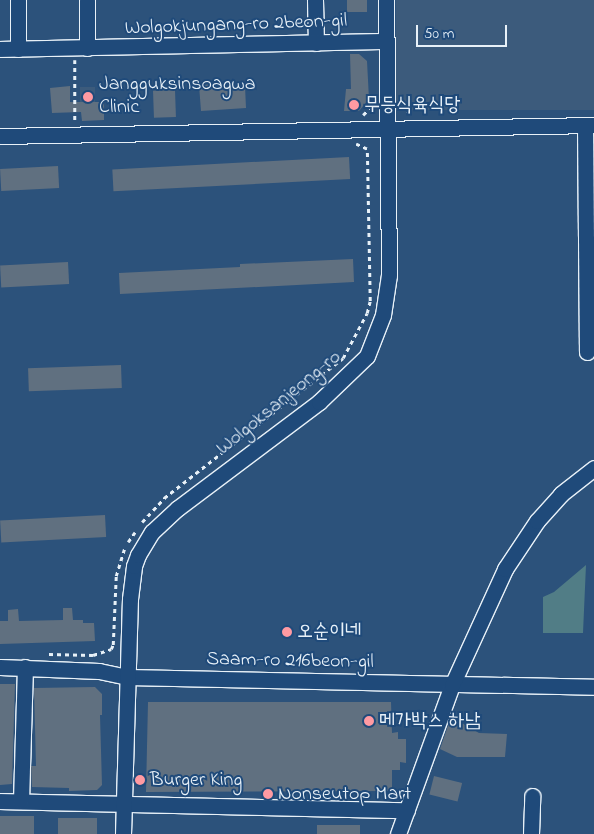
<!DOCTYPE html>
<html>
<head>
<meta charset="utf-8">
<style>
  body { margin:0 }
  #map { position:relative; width:594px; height:834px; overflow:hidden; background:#2c527b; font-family:"Indie Flower","Poor Story",sans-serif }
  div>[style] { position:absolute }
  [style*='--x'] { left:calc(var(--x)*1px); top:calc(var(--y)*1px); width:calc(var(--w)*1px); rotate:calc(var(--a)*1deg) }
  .built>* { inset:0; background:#3c5b7c; transform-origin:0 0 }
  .green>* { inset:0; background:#517d86 }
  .building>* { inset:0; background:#607080; transform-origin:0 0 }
  .path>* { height:2.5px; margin-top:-1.25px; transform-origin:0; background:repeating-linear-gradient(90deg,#e8f1f8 0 4px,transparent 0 8px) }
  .roads { filter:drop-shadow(1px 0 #e8f1f8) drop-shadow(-1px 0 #e8f1f8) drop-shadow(0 1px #e8f1f8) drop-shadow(0 -1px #e8f1f8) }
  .minor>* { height:15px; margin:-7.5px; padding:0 7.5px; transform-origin:7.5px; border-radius:7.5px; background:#1f4a7a }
  .dots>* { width:14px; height:14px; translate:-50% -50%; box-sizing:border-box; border:2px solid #1f4a7a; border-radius:50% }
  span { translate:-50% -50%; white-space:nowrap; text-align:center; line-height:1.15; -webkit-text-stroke:4px #1f4a7a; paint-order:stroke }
  .street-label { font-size:20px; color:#e8f1f8 }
  .poi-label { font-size:20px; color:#e8f1f8 }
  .left { translate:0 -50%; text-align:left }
  .scale { position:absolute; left:416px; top:25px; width:91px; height:22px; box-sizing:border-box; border:2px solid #e8f1f8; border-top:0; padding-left:6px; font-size:15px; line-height:18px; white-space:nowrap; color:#e8f1f8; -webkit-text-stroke:4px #1f4a7a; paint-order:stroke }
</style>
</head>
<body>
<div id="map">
  <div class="built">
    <i style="left:396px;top:0;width:198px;height:110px"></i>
    <i style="left:95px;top:87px;width:15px;height:15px;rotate:90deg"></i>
  </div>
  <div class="green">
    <i style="clip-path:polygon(586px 565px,583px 633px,543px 633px,543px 597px,554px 592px)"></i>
  </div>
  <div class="building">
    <i style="left:347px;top:0;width:20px;height:12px"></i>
    <i style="clip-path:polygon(350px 54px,359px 54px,367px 61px,369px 99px,359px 111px,344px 111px,346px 89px,351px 89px)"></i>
    <i style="clip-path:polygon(220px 84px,220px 88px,245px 86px,246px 108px,201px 111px,199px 85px)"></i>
    <i style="clip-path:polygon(70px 86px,70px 102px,104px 102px,104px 120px,82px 121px,81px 112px,52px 113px,50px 88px)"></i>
    <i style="left:175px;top:90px;width:27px;height:22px;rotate:88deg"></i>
    <i style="left:349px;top:157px;width:22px;height:237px;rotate:87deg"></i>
    <i style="left:58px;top:166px;width:22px;height:58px;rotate:87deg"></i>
    <i style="clip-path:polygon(353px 259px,354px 282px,120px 294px,119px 273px,240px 267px,240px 264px)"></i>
    <i style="left:68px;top:262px;width:22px;height:68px;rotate:87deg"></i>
    <i style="left:121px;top:365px;width:23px;height:93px;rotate:88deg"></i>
    <i style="left:105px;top:515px;width:22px;height:105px;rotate:87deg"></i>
    <i style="clip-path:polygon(63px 608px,72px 608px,73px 620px,83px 620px,83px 623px,94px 623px,95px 641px,0 644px,0 621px,8px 621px,8px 610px,18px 609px,19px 621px,63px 620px)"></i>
    <i style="clip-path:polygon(0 684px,15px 684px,12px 784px,0 785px)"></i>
    <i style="clip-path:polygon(95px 687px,102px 694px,102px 715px,100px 715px,102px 785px,97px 790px,69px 791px,69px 788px,32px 787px,31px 766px,36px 766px,34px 688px)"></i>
    <i style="clip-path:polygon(148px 702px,391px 702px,392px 733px,398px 732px,398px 739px,406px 739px,406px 763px,400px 762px,400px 770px,392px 770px,392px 791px,146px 792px)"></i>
    <i style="clip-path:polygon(451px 717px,479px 733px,507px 734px,505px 757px,457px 757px,440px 749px)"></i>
    <i style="left:434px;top:776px;width:29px;height:19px;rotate:14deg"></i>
    <i style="left:0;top:816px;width:34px;height:18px"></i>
    <i style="left:58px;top:818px;width:39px;height:16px"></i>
    <i style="left:317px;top:825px;width:43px;height:9px"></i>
  </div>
  <div class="path">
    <i style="--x:75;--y:60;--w:62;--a:90"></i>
    <i style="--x:400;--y:107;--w:11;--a:27"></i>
    <i style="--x:363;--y:115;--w:14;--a:-45"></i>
    <i style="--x:142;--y:522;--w:33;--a:-47"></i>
    <i style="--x:164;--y:498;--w:227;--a:-38"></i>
    <i style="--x:343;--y:358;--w:51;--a:-61.9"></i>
    <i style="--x:367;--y:313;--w:12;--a:-76"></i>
    <i style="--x:370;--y:301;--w:152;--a:-91.1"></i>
    <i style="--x:367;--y:149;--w:12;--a:-156"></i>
    <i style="--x:128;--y:542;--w:12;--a:-55"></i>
    <i style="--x:49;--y:654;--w:44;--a:1.3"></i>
    <i style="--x:93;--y:655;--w:19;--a:-18"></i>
    <i style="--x:111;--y:649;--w:4;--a:-63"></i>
    <i style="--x:113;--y:645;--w:69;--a:-87.5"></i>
    <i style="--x:116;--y:576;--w:28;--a:-73"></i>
  </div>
  <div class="roads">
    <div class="minor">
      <i style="--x:18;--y:0;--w:49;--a:90"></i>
      <i style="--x:315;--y:0;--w:43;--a:88.7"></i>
      <i style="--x:87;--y:48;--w:48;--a:-90"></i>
      <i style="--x:0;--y:49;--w:386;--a:-1.2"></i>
      <i style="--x:585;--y:125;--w:227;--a:89.5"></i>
      <i style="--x:0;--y:136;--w:594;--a:-1.06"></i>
      <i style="--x:0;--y:667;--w:99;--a:2.3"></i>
      <i style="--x:99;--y:671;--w:29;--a:12"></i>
      <i style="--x:127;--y:677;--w:467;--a:1.2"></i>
      <i style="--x:0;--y:801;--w:407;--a:1.3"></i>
      <i style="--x:21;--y:801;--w:134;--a:-88.3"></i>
      <i style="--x:123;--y:834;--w:235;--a:-88.3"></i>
      <i style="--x:130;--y:599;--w:33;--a:-83"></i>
      <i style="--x:134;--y:566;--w:12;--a:-70"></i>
      <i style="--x:138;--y:555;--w:27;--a:-59"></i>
      <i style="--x:152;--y:532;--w:35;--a:-43"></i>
      <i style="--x:178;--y:508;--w:176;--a:-36.9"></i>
      <i style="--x:319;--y:402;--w:66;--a:-43.8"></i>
      <i style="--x:367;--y:356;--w:44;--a:-68.7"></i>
      <i style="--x:383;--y:315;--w:40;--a:-81.5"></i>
      <i style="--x:389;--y:275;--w:275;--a:-90.6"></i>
      <i style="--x:398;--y:834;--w:158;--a:-70.1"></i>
      <i style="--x:452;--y:685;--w:128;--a:-65.4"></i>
      <i style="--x:505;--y:569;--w:58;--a:-56.3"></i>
      <i style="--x:537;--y:521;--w:36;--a:-48"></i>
      <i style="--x:561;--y:494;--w:42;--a:-38.2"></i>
      <i style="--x:531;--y:834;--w:38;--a:-88"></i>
    </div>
  </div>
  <div class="dots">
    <i style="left:88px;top:97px;background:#ff9aa2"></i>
    <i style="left:354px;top:105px;background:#ff9aa2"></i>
    <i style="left:287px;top:632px;background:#ff9aa2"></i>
    <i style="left:369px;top:721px;background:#ff9aa2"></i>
    <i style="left:140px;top:780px;background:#ff9aa2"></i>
    <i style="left:268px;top:794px;background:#ff9aa2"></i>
  </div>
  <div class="street-label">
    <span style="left:236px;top:25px;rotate:-2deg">Wolgokjungang-ro 2beon-gil</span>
    <span style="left:279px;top:403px;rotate:-39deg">Wolgoksanjeong-ro</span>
    <span style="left:290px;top:661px;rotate:1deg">Saam-ro 216beon-gil</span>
  </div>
  <div class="poi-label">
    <span class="left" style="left:99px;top:96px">Jangguksinsoagwa<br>Clinic</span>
    <span class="left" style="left:364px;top:105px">무등식육식당</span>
    <span class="left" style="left:297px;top:632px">오순이네</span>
    <span class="left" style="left:379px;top:721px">메가박스 하남</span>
    <span class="left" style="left:150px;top:780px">Burger King</span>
    <span class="left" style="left:278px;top:794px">Nonseutop Mart</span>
  </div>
  <div class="scale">50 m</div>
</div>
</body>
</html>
